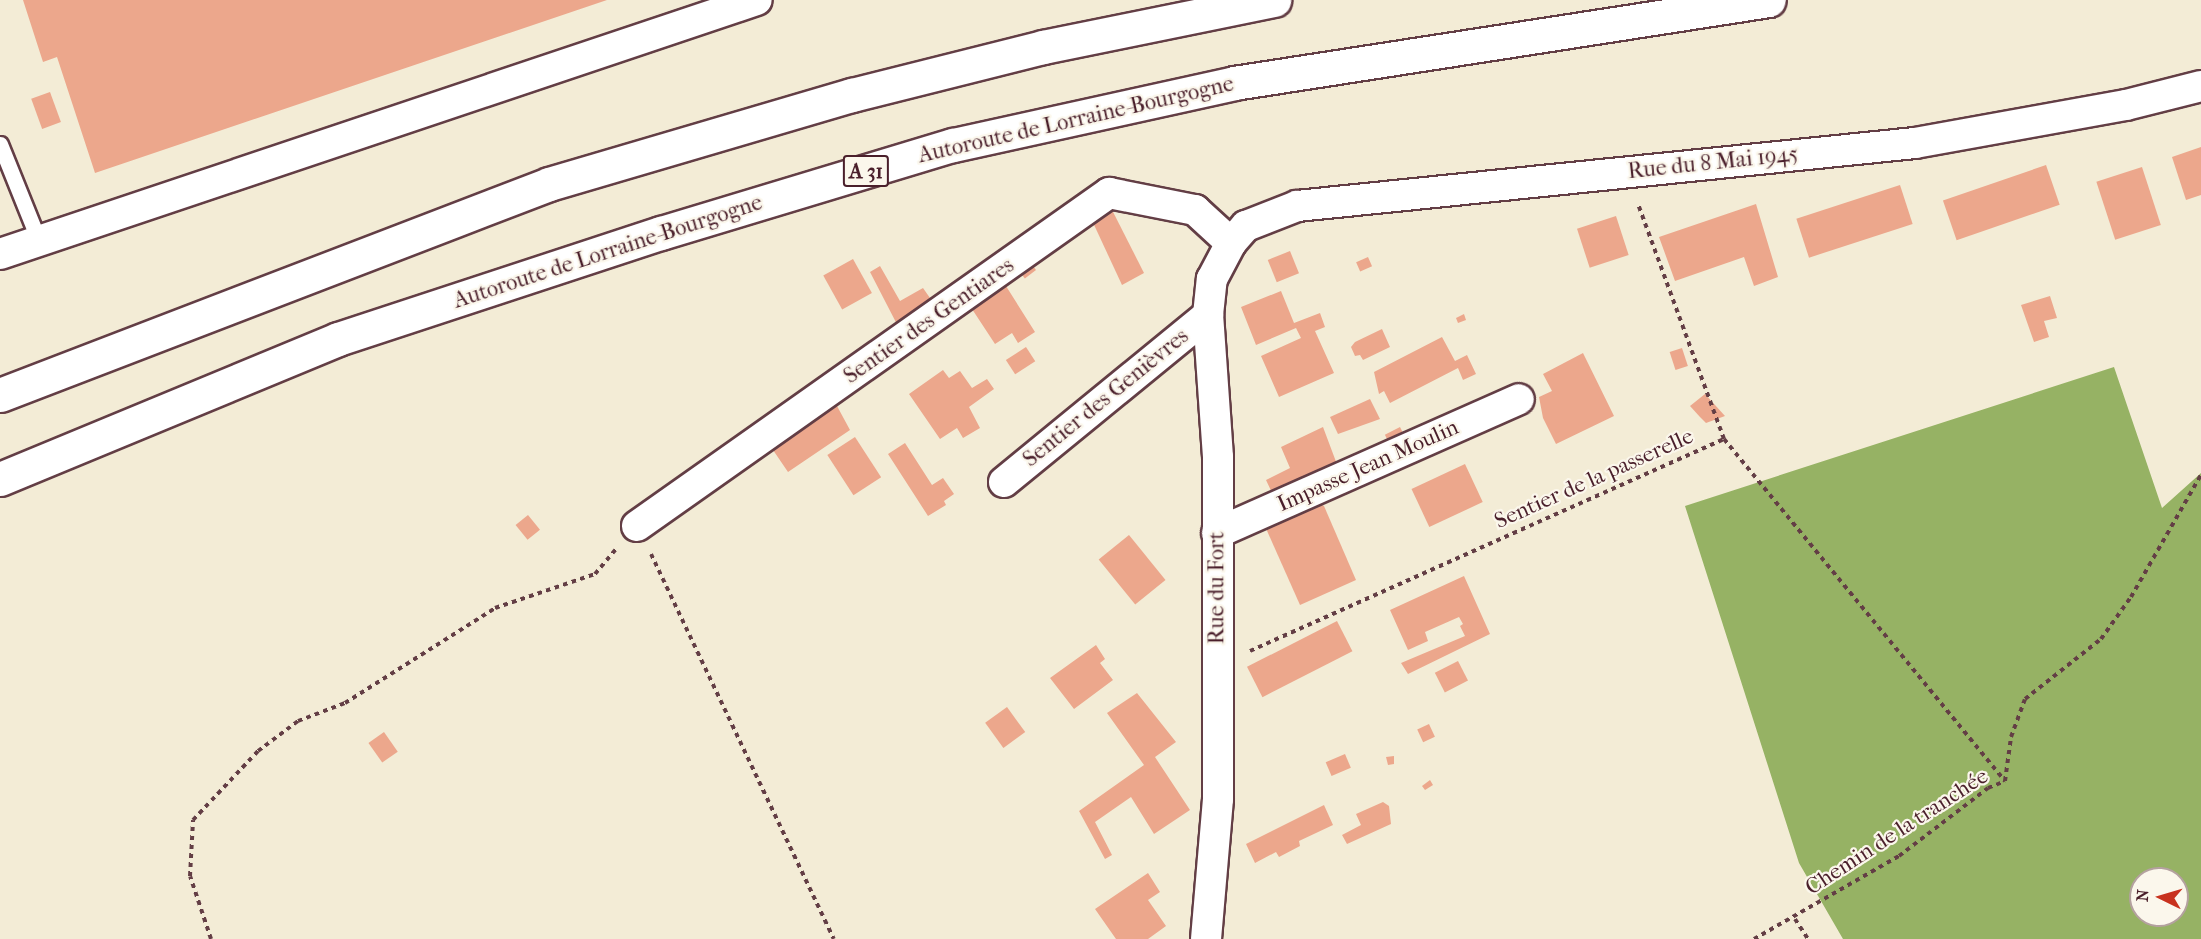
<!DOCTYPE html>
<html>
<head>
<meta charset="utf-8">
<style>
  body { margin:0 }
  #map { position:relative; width:2201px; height:939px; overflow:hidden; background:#f3ecd6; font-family:"IM FELL French Canon",serif }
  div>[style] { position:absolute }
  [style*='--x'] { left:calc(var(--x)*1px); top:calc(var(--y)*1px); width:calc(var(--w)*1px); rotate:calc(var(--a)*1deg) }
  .forest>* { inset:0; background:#96b264 }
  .building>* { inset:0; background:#eca78c; transform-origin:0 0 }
  .path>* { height:4px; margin-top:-2px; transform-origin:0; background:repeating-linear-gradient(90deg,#633e45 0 4.5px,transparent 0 9px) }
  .roads { filter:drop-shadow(2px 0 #633e45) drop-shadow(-2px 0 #633e45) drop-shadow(0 2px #633e45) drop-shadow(0 -2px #633e45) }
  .service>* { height:15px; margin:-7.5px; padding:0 7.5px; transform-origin:7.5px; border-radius:7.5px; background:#fff }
  .minor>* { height:30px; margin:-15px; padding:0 15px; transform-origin:15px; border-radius:15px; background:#fff }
  .motorway>* { height:33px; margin:-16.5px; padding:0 16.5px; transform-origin:16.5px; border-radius:16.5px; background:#fff }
  span { translate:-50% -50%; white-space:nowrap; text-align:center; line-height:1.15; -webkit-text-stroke:4.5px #fbf7ec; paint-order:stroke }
  .shield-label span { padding:2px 4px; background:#fbf7ec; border:2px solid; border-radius:4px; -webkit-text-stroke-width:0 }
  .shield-label { font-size:21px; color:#4a1f2b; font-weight:700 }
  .street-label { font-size:22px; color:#4a1f2b }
  .north { position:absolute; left:2129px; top:867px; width:60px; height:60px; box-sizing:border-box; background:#fbf7ec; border:2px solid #b4a19f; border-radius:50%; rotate:275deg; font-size:16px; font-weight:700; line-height:24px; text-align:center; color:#4a1f2b }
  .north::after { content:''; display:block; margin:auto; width:21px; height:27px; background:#c8321e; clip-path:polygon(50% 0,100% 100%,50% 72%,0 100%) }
</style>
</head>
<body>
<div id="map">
  <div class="forest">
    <i style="clip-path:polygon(evenodd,2114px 367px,2162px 508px,2201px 473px,2201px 939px,1843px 939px,1799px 863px,1685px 506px,2114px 367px,2141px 879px,2177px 879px,2177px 915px,2141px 915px,2141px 879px)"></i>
  </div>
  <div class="building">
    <i style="clip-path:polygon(23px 0,607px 0,95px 173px,57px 57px,43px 62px)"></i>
    <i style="left:50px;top:92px;width:32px;height:20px;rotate:70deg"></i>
    <i style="clip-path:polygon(2201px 147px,2201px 195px,2186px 200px,2172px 157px)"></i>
    <i style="left:2046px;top:165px;width:42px;height:109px;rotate:71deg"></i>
    <i style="left:2142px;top:167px;width:61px;height:48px;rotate:72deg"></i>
    <i style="left:1900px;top:185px;width:41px;height:109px;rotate:72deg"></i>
    <i style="clip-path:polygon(1108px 202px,1144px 273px,1122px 285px,1089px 214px)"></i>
    <i style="clip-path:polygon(1756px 204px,1778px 277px,1754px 286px,1744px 257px,1675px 281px,1659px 237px)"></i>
    <i style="left:1616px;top:216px;width:41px;height:41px;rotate:72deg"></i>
    <i style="left:1290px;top:251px;width:24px;height:24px;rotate:68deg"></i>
    <i style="left:1368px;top:257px;width:10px;height:13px;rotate:66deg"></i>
    <i style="left:853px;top:259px;width:39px;height:34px;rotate:61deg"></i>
    <i style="left:1030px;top:262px;width:10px;height:14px;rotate:53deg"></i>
    <i style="clip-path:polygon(880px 266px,900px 301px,923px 288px,937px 308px,902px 334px,870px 272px)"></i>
    <i style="clip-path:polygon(999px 275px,1035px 332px,1018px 343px,1012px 333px,995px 344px,972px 309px,986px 300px,978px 290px)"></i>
    <i style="clip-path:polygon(1281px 291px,1294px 323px,1320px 313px,1325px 327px,1315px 331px,1334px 373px,1279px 397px,1261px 356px,1301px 338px,1296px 328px,1256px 345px,1241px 307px)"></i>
    <i style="clip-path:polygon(2050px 296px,2057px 318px,2044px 321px,2049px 337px,2034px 342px,2021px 305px)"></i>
    <i style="clip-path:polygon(1464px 314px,1466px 320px,1458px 323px,1456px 318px)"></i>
    <i style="clip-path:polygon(1382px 329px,1390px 347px,1363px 360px,1360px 355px,1355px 356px,1351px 347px,1355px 342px)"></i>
    <i style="clip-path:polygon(1442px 337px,1455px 361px,1467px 355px,1476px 374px,1463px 380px,1458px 368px,1390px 403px,1384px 391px,1379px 394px,1374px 372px)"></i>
    <i style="left:1026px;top:347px;width:17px;height:24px;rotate:57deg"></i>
    <i style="left:1682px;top:348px;width:19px;height:13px;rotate:72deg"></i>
    <i style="clip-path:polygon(1583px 353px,1614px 416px,1556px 444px,1543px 418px,1539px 397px,1552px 391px,1543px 374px)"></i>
    <i style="clip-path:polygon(943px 370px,949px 378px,960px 371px,972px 388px,987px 379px,994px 389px,969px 407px,980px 428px,963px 438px,957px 428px,940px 439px,909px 394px)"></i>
    <i style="clip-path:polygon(1705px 394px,1725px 416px,1706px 423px,1700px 417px,1690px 406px)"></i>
    <i style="clip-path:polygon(1370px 399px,1380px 419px,1338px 434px,1330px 417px)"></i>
    <i style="clip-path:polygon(832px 404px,837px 406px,850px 430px,788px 472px,773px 450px,787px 440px,784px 436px)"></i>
    <i style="clip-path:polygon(1323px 427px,1338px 467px,1275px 499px,1266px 480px,1290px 468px,1281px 447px)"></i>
    <i style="left:1400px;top:427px;width:16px;height:17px;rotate:63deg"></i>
    <i style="left:855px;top:437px;width:48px;height:33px;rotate:57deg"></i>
    <i style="clip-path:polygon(905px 443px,932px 485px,943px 478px,954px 494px,944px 501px,946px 505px,928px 516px,888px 454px)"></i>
    <i style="left:1465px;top:464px;width:42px;height:59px;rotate:65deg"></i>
    <i style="clip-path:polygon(1315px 501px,1324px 506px,1356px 580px,1300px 605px,1264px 524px)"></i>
    <i style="left:528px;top:515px;width:19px;height:16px;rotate:51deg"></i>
    <i style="left:1129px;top:535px;width:58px;height:39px;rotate:51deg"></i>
    <i style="clip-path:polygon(1464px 576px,1490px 634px,1408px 674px,1401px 663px,1465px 636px,1460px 626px,1463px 624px,1459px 617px,1425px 632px,1428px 641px,1408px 650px,1390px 610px)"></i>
    <i style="left:1337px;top:621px;width:34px;height:101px;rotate:63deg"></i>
    <i style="clip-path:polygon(1096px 645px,1105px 659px,1100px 663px,1113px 680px,1074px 709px,1050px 678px)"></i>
    <i style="left:1458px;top:661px;width:22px;height:26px;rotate:63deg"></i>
    <i style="clip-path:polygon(1137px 693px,1176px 742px,1155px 757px,1190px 810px,1154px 834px,1131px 797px,1095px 822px,1112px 855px,1105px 859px,1079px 811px,1144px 765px,1107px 713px)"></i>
    <i style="left:1007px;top:707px;width:31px;height:27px;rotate:54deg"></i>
    <i style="left:1429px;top:724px;width:14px;height:13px;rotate:65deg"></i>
    <i style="left:384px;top:732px;width:24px;height:19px;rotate:55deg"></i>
    <i style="left:1345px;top:754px;width:15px;height:21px;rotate:67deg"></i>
    <i style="clip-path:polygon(1394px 756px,1394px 764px,1388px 765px,1386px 757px)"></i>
    <i style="clip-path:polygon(1430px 780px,1433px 785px,1425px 790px,1422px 786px)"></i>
    <i style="clip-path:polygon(1383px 802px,1389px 806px,1391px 824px,1347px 844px,1342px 835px,1361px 825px,1356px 814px)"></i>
    <i style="clip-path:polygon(1324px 805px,1333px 825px,1299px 841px,1300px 846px,1279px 857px,1276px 852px,1255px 863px,1246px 844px)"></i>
    <i style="clip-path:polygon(1148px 873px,1160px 892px,1148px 900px,1166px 926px,1148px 939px,1116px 939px,1095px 909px)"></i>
  </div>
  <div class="path">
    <i style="--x:1724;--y:439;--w:443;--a:50.6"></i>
    <i style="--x:651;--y:554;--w:426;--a:64.6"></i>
    <i style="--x:1250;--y:651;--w:519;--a:-24.1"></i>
    <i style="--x:1724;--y:439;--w:250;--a:-110.1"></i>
    <i style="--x:1795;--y:919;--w:24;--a:57"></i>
    <i style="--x:211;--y:939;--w:66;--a:-108.4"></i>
    <i style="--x:190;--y:876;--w:56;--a:-86.9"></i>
    <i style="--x:193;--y:820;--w:95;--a:-46.7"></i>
    <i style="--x:258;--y:751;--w:50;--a:-36.9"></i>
    <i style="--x:298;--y:721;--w:50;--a:-21"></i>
    <i style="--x:345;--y:703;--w:178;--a:-32.3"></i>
    <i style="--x:495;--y:608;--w:106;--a:-18.8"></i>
    <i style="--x:595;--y:574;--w:34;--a:-50"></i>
    <i style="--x:1754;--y:939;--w:167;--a:-29.8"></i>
    <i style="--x:1899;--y:856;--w:112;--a:-37.4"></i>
    <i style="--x:1988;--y:788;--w:18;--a:-22"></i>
    <i style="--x:2005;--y:781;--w:44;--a:-82.2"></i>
    <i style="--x:2011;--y:737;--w:40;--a:-69.8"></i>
    <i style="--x:2025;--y:699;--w:97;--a:-38.3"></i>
    <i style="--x:2101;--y:639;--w:52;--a:-54.5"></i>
    <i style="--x:2131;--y:597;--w:141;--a:-60.2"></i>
  </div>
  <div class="roads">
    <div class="service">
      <i style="--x:0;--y:144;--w:105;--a:68.1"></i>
    </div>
    <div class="minor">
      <i style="--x:0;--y:254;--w:798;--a:-18.55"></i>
      <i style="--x:1004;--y:482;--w:264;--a:-39.3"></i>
      <i style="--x:637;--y:526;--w:578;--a:-35.2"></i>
      <i style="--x:1109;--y:193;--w:88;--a:11.2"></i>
      <i style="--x:1195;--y:210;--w:49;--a:42.5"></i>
      <i style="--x:1217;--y:533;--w:330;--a:-23.9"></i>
      <i style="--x:1206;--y:939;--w:141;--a:-85.1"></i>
      <i style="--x:1218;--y:799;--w:342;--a:-90"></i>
      <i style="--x:1218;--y:457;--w:142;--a:-94"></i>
      <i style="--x:1208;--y:315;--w:36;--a:-84"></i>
      <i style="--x:1212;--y:279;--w:41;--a:-62.2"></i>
      <i style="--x:1231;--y:243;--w:23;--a:-49"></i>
      <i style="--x:1246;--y:226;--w:55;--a:-21.4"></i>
      <i style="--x:1297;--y:206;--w:621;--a:-5.82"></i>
      <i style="--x:1915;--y:143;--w:214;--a:-10.2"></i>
      <i style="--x:2126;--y:105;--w:77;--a:-14.2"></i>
    </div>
    <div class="motorway">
      <i style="--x:0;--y:395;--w:588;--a:-21.02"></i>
      <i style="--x:549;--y:184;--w:316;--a:-16.4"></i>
      <i style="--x:852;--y:95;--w:197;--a:-14.1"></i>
      <i style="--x:1043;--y:47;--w:236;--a:-11.5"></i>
      <i style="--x:0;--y:479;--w:366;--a:-22.5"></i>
      <i style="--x:338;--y:339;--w:340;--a:-18.2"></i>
      <i style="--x:661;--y:233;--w:305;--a:-16.8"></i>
      <i style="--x:953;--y:145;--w:288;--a:-12.4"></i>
      <i style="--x:1234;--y:83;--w:541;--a:-8.82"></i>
    </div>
  </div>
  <div class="shield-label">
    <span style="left:866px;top:171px">A 31</span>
  </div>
  <div class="street-label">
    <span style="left:1076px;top:120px;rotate:-13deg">Autoroute de Lorraine-Bourgogne</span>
    <span style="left:1713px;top:163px;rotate:-6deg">Rue du 8 Mai 1945</span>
    <span style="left:608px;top:252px;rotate:-18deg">Autoroute de Lorraine-Bourgogne</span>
    <span style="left:929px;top:321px;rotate:-35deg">Sentier des Gentiares</span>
    <span style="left:1106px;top:398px;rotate:-39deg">Sentier des Genièvres</span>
    <span style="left:1368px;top:466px;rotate:-24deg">Impasse Jean Moulin</span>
    <span style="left:1594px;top:479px;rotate:-24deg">Sentier de la passerelle</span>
    <span style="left:1217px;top:588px;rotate:-90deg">Rue du Fort</span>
    <span style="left:1897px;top:832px;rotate:-33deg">Chemin de la tranchée</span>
  </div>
  <div class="north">N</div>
</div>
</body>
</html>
